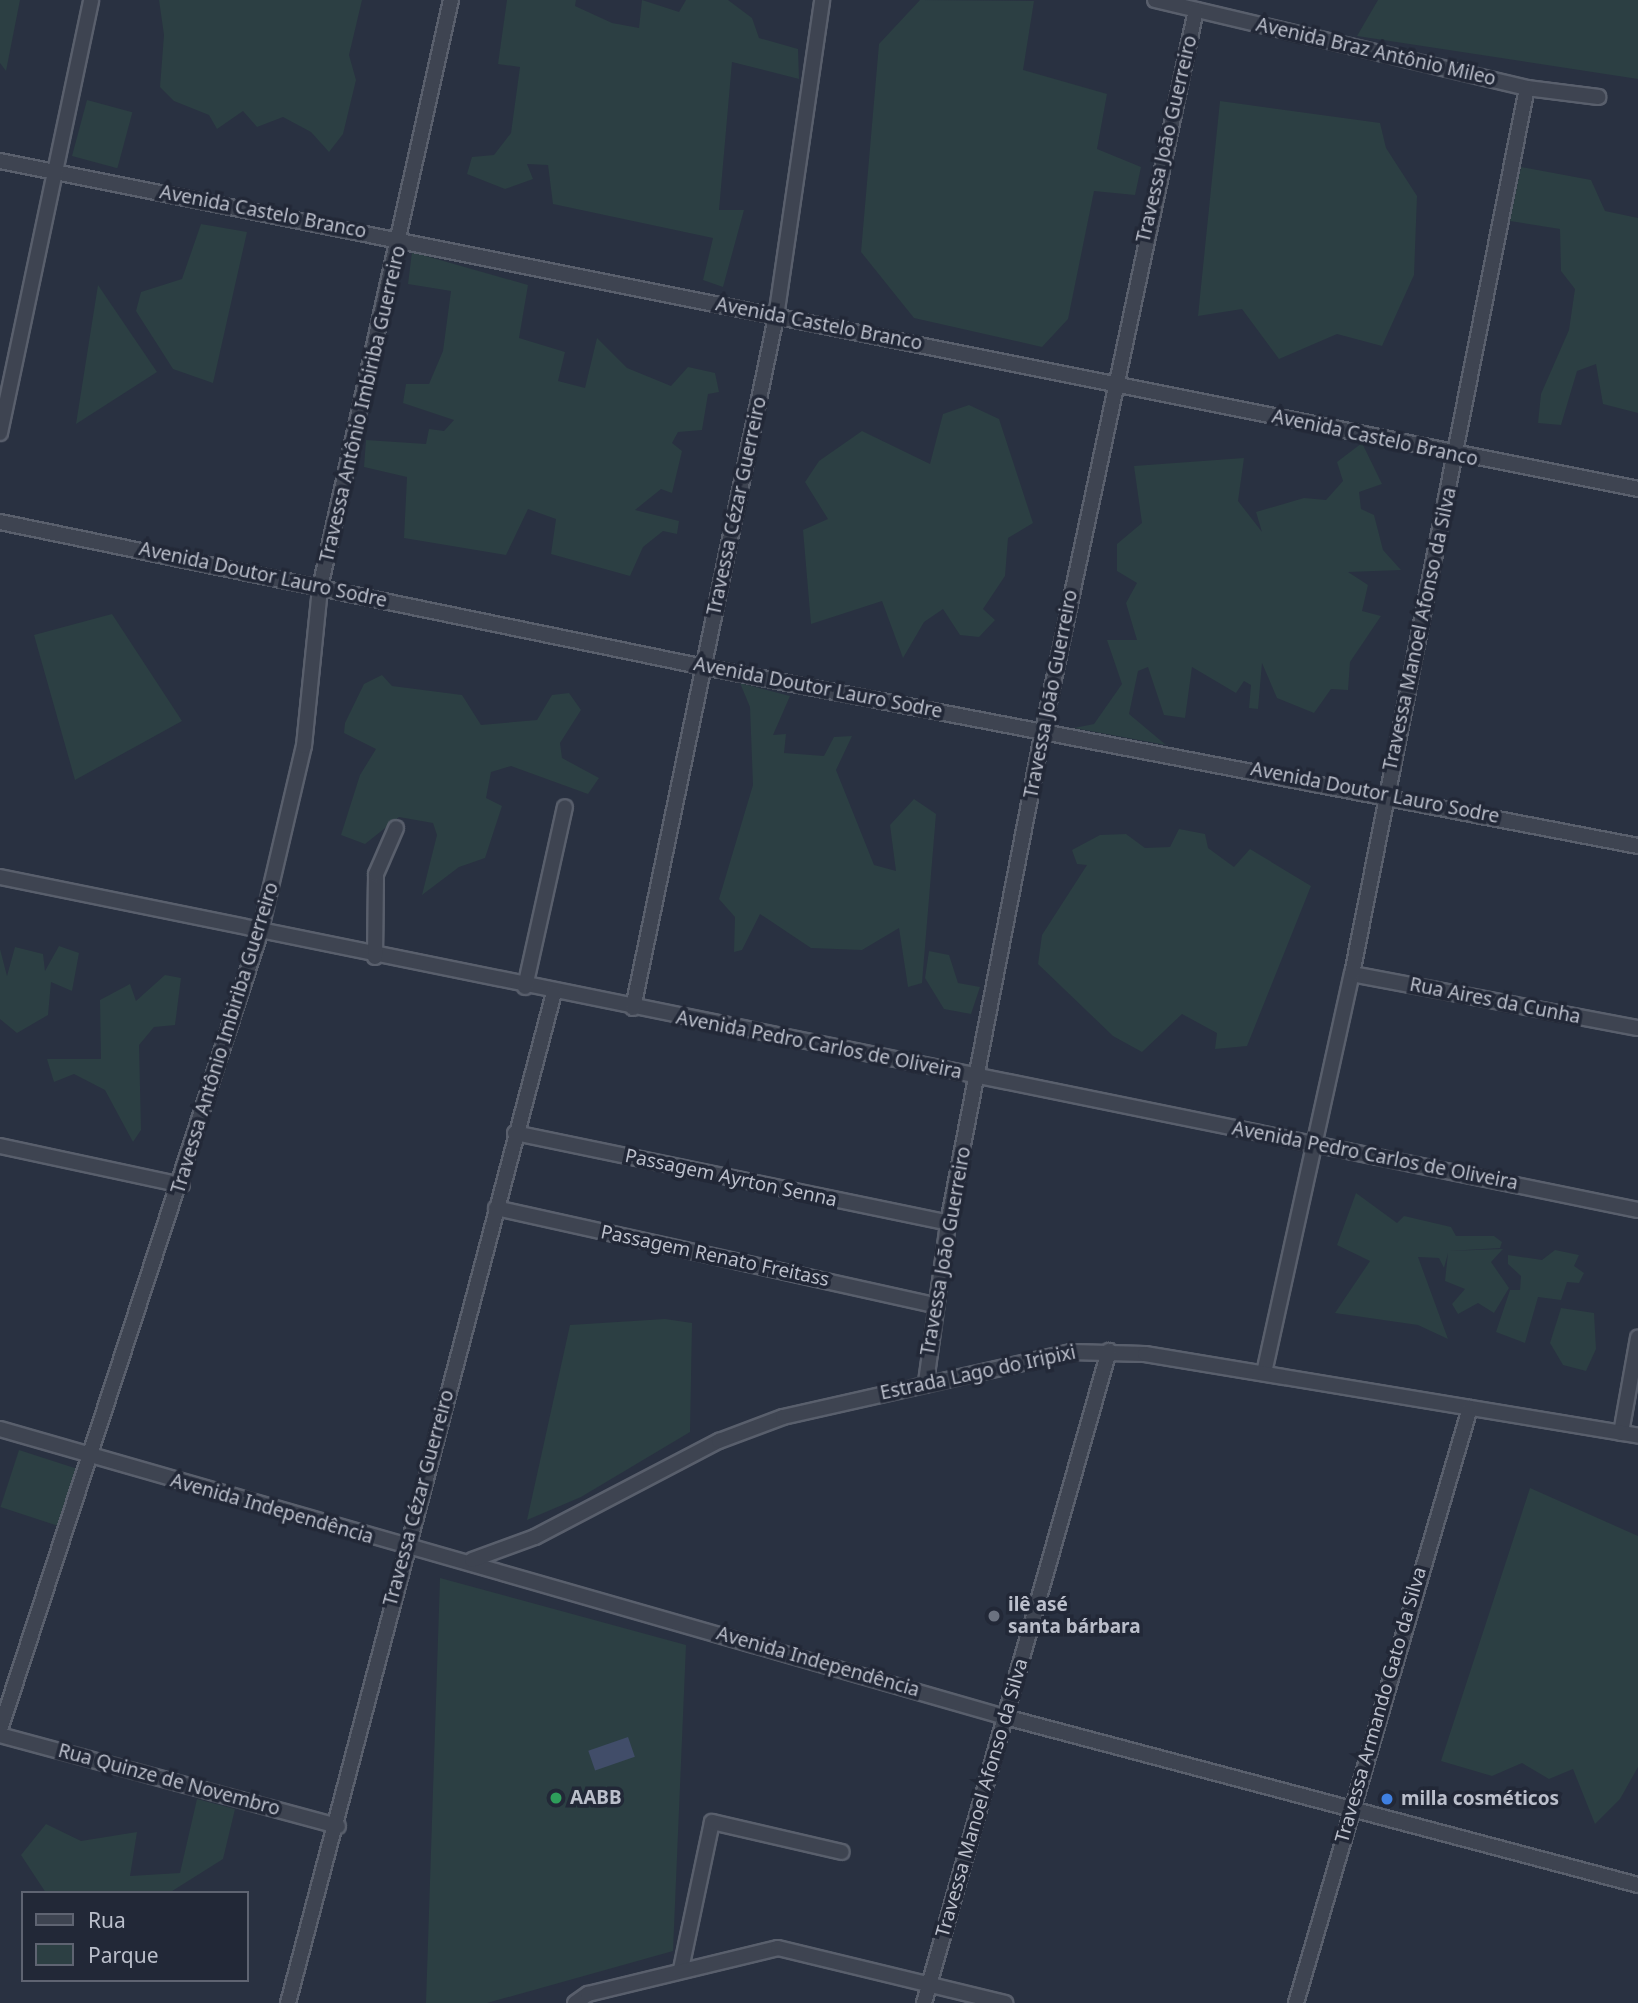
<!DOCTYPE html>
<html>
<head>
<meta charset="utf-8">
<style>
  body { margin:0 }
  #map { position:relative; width:1638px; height:2003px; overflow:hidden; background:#293141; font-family:"Noto Sans",sans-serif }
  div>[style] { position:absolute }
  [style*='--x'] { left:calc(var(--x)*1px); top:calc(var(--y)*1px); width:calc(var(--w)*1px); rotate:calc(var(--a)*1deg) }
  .green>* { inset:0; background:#2c3f43; transform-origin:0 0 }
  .water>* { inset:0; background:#414d69; transform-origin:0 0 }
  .roads { filter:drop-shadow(2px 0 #595f6c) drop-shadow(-2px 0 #595f6c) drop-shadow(0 2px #595f6c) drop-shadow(0 -2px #595f6c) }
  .minor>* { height:14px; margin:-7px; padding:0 7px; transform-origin:7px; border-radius:7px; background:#3e4451 }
  .dots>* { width:19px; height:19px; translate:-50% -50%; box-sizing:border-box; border:4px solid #222837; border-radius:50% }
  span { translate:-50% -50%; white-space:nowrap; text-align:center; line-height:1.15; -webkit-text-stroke:7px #222837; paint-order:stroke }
  .street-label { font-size:19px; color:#bbbfcb }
  .poi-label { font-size:19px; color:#bbbfcb; font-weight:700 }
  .left { translate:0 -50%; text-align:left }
  .legend { position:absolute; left:21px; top:1891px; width:228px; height:91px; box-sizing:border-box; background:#222837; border:2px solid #5f6472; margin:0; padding:9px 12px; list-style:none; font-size:21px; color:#bbbfcb }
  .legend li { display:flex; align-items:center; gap:14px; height:35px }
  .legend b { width:35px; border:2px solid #5f6472 }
</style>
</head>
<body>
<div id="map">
  <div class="green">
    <i style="clip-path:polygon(0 0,20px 0,6px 71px,0 63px)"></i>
    <i style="clip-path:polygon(159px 0,362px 0,349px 55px,356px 80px,343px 134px,329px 152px,311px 132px,283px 117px,257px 127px,243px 111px,217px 129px,209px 115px,174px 101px,160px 87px,164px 35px)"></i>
    <i style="clip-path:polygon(507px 0,576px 0,575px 6px,612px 23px,639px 28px,642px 0,679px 12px,686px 0,728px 0,752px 18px,759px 38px,798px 49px,799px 79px,732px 62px,719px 210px,744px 210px,723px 287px,703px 280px,713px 238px,553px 204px,548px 165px,527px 164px,533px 179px,505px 189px,467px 174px,472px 157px,494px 155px,511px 133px,520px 67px,498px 64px)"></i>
    <i style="clip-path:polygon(920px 0,1034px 1px,1023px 70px,1107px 94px,1097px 149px,1141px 167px,1135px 195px,1094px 191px,1068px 319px,1042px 347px,914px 318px,861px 252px,879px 44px)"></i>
    <i style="clip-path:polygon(1378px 0,1638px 0,1638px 79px,1357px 36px)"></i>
    <i style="left:87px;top:100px;width:47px;height:58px;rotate:15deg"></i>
    <i style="clip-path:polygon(1220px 101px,1380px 123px,1386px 148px,1417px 196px,1414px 275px,1382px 346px,1337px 334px,1279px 359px,1242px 309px,1198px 316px)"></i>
    <i style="clip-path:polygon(1521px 167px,1591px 180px,1605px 211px,1638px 218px,1638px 413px,1603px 404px,1596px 364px,1577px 371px,1561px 425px,1538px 423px,1541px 394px,1569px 330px,1575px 289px,1561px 271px,1560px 229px,1510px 221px)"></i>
    <i style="clip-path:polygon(201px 224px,247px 232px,213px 383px,173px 369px,136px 311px,141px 292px,182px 279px)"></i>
    <i style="clip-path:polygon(412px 252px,528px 285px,519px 338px,565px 352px,558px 381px,585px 388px,597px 338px,627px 368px,671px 386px,688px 367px,715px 373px,719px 392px,708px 394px,702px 430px,678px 432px,672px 443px,682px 451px,672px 493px,661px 489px,635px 510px,679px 521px,677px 534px,663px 531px,643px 547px,630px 576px,551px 554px,556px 519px,528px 509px,506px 555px,404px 538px,407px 477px,364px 467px,366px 440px,426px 444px,429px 429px,444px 431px,454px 420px,403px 403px,406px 384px,429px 384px,443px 351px,451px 291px,408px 284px)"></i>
    <i style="clip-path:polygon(98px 285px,157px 372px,76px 424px)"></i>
    <i style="clip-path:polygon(969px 405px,999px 419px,1033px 523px,1008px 538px,1005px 576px,983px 609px,995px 620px,979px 637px,960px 635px,943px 609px,924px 622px,903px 658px,882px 601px,811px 624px,803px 530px,828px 519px,805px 482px,819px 461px,862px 431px,930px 464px,943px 414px)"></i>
    <i style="clip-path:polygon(1362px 443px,1382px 484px,1359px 492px,1361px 509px,1374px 515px,1383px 550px,1401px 570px,1348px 572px,1368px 585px,1362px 611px,1381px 616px,1350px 662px,1348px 690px,1331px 689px,1314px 713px,1277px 698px,1262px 663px,1258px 709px,1249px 708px,1251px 685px,1244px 681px,1236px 693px,1192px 667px,1185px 718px,1164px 715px,1148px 667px,1138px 671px,1129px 714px,1166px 745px,1074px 728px,1094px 724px,1122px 684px,1107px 640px,1137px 640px,1126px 603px,1137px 583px,1117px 571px,1117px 544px,1142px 523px,1134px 466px,1244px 458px,1238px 501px,1262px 532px,1256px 512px,1304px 498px,1326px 500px,1343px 481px,1337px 462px)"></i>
    <i style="clip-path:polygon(112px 614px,182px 721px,75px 780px,34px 635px)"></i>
    <i style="clip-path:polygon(382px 675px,392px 686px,462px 695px,481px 725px,537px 720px,552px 695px,569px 693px,581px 710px,560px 743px,562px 758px,599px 778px,588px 794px,511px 766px,491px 772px,486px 798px,502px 806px,485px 858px,459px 867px,422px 895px,437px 835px,433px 823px,399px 817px,365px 844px,341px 835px,360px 775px,376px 749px,344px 733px,345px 723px,364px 684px)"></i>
    <i style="clip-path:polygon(740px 683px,790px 696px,773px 735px,786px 734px,784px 753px,824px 756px,834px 737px,852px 736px,836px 770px,874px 865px,896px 871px,890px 825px,914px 799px,936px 814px,922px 983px,908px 987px,899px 928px,862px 950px,811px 948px,760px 914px,742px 950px,734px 952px,735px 917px,719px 899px,753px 785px,750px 707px)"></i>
    <i style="clip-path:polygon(1179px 829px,1205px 834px,1208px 848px,1234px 867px,1250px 849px,1311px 886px,1247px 1046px,1215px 1049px,1217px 1033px,1182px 1014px,1142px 1052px,1113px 1036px,1038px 964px,1042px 935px,1087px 865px,1077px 864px,1072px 850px,1100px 835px,1126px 834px,1145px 848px,1170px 847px)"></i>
    <i style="clip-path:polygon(59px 946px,79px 953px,72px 991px,51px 982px,48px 1015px,17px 1033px,0 1019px,0 949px,7px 976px,15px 947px,43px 954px,45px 971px)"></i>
    <i style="clip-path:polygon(929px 951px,949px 955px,958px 983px,980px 987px,971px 1014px,944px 1009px,925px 978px)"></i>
    <i style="clip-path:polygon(165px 975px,181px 978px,175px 1025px,154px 1027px,139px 1045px,141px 1130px,133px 1142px,105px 1090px,74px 1074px,54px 1082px,47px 1059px,101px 1059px,100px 1000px,130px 984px,136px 1001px)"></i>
    <i style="clip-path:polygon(1356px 1193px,1397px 1223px,1404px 1216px,1451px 1227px,1456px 1236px,1494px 1236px,1502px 1242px,1500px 1248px,1448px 1251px,1503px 1249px,1491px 1262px,1509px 1288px,1494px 1313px,1478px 1303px,1458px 1314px,1452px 1304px,1465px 1289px,1445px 1281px,1448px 1253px,1444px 1268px,1439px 1258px,1418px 1257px,1448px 1339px,1418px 1325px,1335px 1313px,1370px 1261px,1337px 1245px)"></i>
    <i style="clip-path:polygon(1555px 1250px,1579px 1255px,1574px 1266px,1584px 1273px,1579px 1283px,1567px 1282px,1561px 1300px,1538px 1297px,1525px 1343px,1496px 1332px,1510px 1290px,1520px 1290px,1521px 1276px,1508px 1264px,1508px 1255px,1542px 1260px)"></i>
    <i style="clip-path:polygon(1561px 1308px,1594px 1313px,1596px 1349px,1586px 1371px,1563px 1365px,1550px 1343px)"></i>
    <i style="clip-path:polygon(665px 1319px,692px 1323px,690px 1432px,581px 1497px,527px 1520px,570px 1325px)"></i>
    <i style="left:19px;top:1450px;width:61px;height:60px;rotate:18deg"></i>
    <i style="clip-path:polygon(1530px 1488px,1638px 1536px,1638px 1767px,1620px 1799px,1595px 1824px,1573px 1769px,1549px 1779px,1522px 1763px,1492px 1776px,1441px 1761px)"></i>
    <i style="clip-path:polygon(440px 1578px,686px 1645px,673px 1951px,487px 2003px,426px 2003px)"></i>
    <i style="clip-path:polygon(197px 1799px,235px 1809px,223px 1859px,169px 1893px,46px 1893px,21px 1855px,46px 1824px,81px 1841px,137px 1832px,130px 1876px,180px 1873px)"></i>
  </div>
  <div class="water">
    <i style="left:628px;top:1737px;width:21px;height:42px;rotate:71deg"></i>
  </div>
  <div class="roads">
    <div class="minor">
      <i style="--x:1155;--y:0;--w:382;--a:13.3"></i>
      <i style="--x:1527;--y:88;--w:72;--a:7.2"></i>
      <i style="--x:0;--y:161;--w:1671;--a:11.32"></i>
      <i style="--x:0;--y:433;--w:442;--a:-78.1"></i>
      <i style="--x:0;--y:522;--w:719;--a:11.64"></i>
      <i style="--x:704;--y:667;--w:951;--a:10.85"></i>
      <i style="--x:0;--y:877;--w:1672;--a:11.49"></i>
      <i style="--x:375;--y:957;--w:83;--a:-89.3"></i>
      <i style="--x:376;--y:874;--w:50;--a:-66.5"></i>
      <i style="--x:1352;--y:974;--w:291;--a:10.7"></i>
      <i style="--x:525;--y:987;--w:184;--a:-77.5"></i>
      <i style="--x:633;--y:1008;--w:706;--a:-78.31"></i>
      <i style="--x:776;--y:317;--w:320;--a:-81.7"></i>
      <i style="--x:515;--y:1133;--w:442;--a:11.7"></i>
      <i style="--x:0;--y:1146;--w:186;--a:12.1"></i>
      <i style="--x:496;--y:1208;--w:449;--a:12.5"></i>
      <i style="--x:1264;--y:1373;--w:409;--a:-77.6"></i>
      <i style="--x:1352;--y:974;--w:903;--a:-78.83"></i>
      <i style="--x:926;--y:1382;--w:161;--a:-82.1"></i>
      <i style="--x:948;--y:1223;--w:501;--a:-79.07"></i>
      <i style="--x:1043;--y:731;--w:737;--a:-78.02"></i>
      <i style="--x:0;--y:1429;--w:1045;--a:15.99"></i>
      <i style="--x:1005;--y:1717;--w:655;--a:14.86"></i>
      <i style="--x:1621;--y:1433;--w:97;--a:-79.9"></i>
      <i style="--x:472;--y:1560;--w:67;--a:-20.1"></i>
      <i style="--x:535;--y:1537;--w:208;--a:-27.6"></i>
      <i style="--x:719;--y:1441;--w:68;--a:-20.6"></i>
      <i style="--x:783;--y:1417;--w:295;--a:-12.7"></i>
      <i style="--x:1071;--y:1352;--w:74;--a:1.5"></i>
      <i style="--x:1145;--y:1354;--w:500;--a:9.4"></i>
      <i style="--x:0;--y:1730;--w:838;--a:-71.93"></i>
      <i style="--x:260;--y:933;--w:192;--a:-76.8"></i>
      <i style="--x:304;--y:746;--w:159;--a:-84.2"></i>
      <i style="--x:320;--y:588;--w:602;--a:-77.44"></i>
      <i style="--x:0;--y:1735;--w:350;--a:15.1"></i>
      <i style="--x:681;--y:1969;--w:150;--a:-78.1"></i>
      <i style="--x:712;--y:1822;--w:133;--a:13"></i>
      <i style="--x:288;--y:2003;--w:1044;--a:-75.25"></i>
      <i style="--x:575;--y:2003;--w:16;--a:-35"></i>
      <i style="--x:588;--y:1994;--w:195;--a:-13.6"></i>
      <i style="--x:778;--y:1948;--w:234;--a:13.6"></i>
      <i style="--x:924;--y:2003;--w:678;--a:-74.16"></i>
      <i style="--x:1296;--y:2003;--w:620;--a:-73.7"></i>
    </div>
  </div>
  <div class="dots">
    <i style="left:994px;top:1616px;background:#6b7280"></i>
    <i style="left:556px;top:1798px;background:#2e9e5b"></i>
    <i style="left:1387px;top:1799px;background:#3f7fe0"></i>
  </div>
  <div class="street-label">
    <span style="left:1376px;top:52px;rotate:13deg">Avenida Braz Antônio Mileo</span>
    <span style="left:1167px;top:139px;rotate:-77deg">Travessa João Guerreiro</span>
    <span style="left:263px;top:212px;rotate:11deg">Avenida Castelo Branco</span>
    <span style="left:819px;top:324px;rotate:11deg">Avenida Castelo Branco</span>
    <span style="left:363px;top:404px;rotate:-77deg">Travessa Antônio Imbiriba Guerreiro</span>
    <span style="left:1375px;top:438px;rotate:12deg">Avenida Castelo Branco</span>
    <span style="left:737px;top:506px;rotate:-78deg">Travessa Cézar Guerreiro</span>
    <span style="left:263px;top:575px;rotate:12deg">Avenida Doutor Lauro Sodre</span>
    <span style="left:1420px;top:629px;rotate:-78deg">Travessa Manoel Afonso da Silva</span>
    <span style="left:818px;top:688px;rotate:11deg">Avenida Doutor Lauro Sodre</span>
    <span style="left:1051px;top:694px;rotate:-79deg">Travessa João Guerreiro</span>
    <span style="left:1375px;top:793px;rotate:11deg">Avenida Doutor Lauro Sodre</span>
    <span style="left:1495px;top:1001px;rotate:11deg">Rua Aires da Cunha</span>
    <span style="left:225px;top:1038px;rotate:-73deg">Travessa Antônio Imbiriba Guerreiro</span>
    <span style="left:819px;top:1045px;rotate:11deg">Avenida Pedro Carlos de Oliveira</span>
    <span style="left:1375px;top:1156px;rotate:11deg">Avenida Pedro Carlos de Oliveira</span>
    <span style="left:731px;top:1178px;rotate:12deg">Passagem Ayrton Senna</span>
    <span style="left:946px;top:1251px;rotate:-80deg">Travessa João Guerreiro</span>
    <span style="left:715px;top:1256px;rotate:12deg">Passagem Renato Freitass</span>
    <span style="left:978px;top:1373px;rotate:-12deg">Estrada Lago do Iripixi</span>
    <span style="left:419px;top:1498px;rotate:-75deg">Travessa Cézar Guerreiro</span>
    <span style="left:272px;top:1509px;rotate:16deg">Avenida Independência</span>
    <span style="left:818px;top:1662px;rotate:16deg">Avenida Independência</span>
    <span style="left:1381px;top:1705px;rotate:-74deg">Travessa Armando Gato da Silva</span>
    <span style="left:169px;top:1780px;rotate:15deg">Rua Quinze de Novembro</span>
    <span style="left:982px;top:1798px;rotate:-74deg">Travessa Manoel Afonso da Silva</span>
  </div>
  <div class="poi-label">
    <span class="left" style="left:1008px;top:1616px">ilê asé<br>santa bárbara</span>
    <span class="left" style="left:570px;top:1798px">AABB</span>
    <span class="left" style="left:1401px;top:1799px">milla cosméticos</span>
  </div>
  <ul class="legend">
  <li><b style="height:9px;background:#3e4451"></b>Rua</li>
  <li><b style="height:19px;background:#2c3f43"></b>Parque</li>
  </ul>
</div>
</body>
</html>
